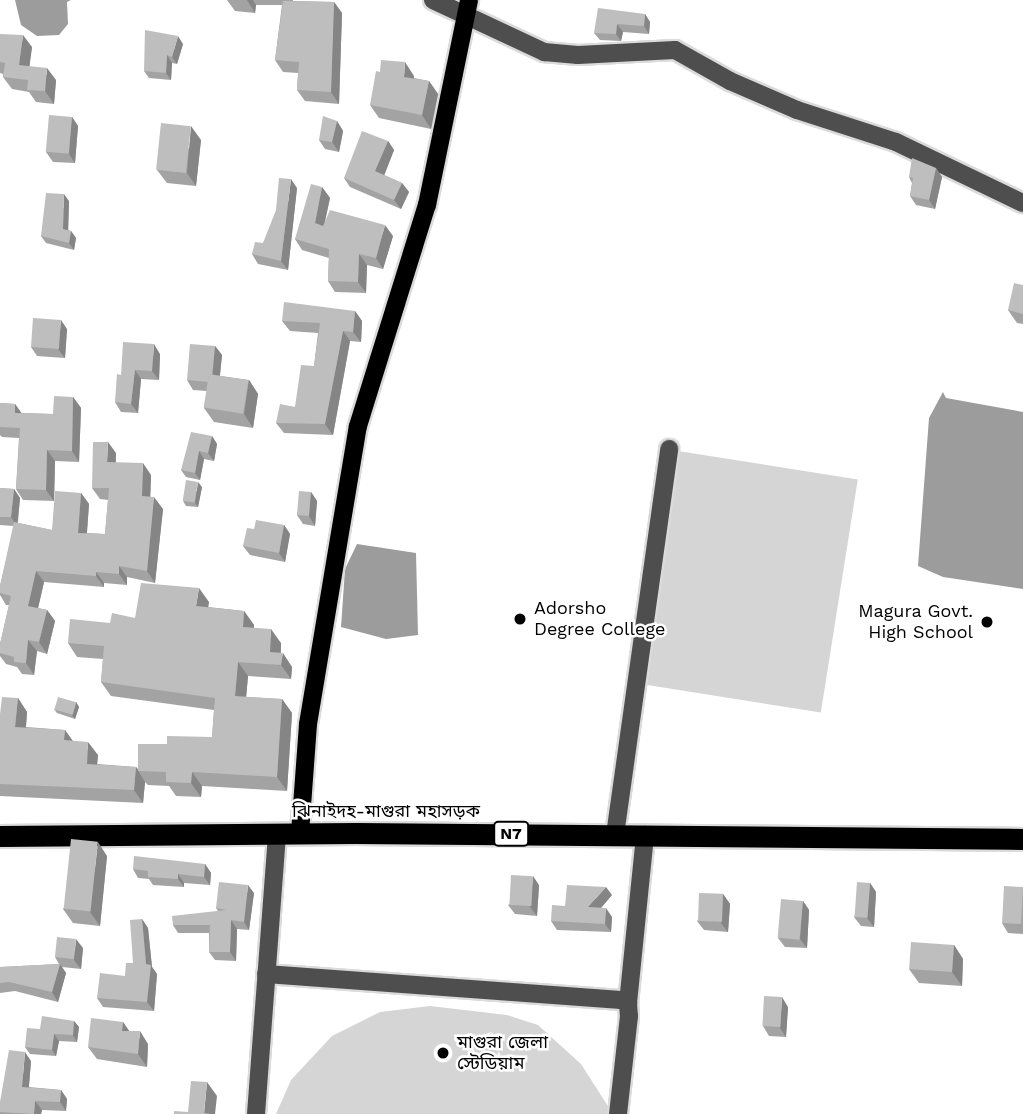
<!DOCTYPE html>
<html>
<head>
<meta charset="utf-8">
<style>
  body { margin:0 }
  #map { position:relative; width:1023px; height:1114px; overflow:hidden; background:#fff; font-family:"Work Sans","Noto Sans Bengali",sans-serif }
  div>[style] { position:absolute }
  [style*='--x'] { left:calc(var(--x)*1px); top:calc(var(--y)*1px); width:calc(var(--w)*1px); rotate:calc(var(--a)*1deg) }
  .green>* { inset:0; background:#d5d5d5; transform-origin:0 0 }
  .water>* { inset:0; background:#9c9c9c }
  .roads { filter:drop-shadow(2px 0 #dbdbdb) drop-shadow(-2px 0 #dbdbdb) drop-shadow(0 2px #dbdbdb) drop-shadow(0 -2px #dbdbdb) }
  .minor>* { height:18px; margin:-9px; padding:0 9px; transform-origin:9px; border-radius:9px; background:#4e4e4e }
  .major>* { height:18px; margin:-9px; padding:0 9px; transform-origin:9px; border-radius:9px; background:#000 }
  .highway>* { height:21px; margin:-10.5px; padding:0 10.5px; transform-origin:10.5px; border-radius:10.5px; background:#000 }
  .wall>* { inset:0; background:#a3a3a3 }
  .shaded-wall>* { inset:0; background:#858585 }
  .building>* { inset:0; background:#bebebe; transform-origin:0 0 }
  .dots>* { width:19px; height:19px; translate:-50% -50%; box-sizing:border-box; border:4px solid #fff; border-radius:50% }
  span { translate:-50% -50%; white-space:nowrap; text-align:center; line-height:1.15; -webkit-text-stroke:5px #fff; paint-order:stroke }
  .shield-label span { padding:2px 5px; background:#fff; border:2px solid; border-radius:5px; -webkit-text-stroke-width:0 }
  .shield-label { font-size:16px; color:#000; font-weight:700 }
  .poi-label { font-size:18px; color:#000 }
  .left { translate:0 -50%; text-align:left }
  .right { translate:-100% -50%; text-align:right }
  .street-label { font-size:18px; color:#000 }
</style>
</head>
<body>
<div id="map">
  <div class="green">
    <i style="left:678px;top:451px;width:182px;height:236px;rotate:9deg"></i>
    <i style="clip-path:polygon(430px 1006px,507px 1015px,538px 1025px,581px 1064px,613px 1114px,276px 1114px,291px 1080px,332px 1036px,380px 1012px)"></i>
  </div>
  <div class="water">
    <i style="clip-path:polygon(15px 0,71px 0,67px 2px,68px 24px,59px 35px,37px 36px,21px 25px)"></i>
    <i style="clip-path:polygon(943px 392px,946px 398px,1023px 412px,1023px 589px,943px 577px,918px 566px,929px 418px)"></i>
    <i style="clip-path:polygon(357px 544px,416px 553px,418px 635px,386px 639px,341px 627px,345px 569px)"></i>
  </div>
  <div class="roads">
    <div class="minor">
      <i style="--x:433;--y:0;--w:123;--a:25.1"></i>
      <i style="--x:544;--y:52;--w:34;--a:5"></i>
      <i style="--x:578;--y:55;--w:97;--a:-3"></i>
      <i style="--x:675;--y:50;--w:63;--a:29.4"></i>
      <i style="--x:730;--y:81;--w:73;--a:23.4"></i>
      <i style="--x:797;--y:110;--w:104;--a:17.9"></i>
      <i style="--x:896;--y:142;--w:141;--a:25.7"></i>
      <i style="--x:615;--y:835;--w:390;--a:-82"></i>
      <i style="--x:266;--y:974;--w:356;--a:4.2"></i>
      <i style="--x:621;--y:1000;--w:8;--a:23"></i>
      <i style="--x:628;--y:1003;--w:13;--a:86"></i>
      <i style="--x:629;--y:1016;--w:99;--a:96.4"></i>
      <i style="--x:628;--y:1003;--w:169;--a:-84.2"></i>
      <i style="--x:256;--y:1114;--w:281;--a:-85.7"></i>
    </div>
    <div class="major">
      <i style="--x:300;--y:833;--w:109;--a:-85.8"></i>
      <i style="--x:308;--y:724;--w:302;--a:-80.5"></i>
      <i style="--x:358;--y:426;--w:232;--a:-72.7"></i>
      <i style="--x:427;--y:205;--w:209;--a:-78.4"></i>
    </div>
    <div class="highway">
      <i style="--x:0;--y:836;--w:355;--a:-0.5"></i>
      <i style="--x:355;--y:833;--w:668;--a:0.51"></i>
    </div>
  </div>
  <div class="wall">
    <i style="clip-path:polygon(227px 0,293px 0,293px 1px,334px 2px,342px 13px,339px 104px,305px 101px,297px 90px,298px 73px,283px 72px,275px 60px,282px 5px,256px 5px,255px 13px,235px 11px)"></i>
    <i style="clip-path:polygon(645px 14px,650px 22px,649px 34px,623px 32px,621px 41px,600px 40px,594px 33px)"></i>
    <i style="clip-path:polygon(0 34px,32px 47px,29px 66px,56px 80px,54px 104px,36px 102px,29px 92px,12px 89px,3px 77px,3px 74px,0 73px)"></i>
    <i style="clip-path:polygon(183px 44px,177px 64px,172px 63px,171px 80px,149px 78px,144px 71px)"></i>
    <i style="clip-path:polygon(414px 76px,414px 78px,429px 81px,438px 94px,431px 129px,379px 118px,370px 105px)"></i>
    <i style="clip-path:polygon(72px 117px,78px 126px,75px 163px,53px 162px,46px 152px)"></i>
    <i style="clip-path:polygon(337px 121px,343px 131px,339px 152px,325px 149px,319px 140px)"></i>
    <i style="clip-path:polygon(201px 140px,196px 186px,167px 183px,157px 170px)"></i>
    <i style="clip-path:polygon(388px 141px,394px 150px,384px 175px,402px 183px,409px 192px,401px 209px,350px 187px,344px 178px)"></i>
    <i style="clip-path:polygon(936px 168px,942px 177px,935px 209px,916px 205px,910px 196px,912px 183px,909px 177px)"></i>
    <i style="clip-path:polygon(322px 187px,330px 198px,325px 222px,393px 236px,383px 269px,367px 265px,366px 293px,335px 292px,328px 281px,329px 258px,302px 250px,295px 239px)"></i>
    <i style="clip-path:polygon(297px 188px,288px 270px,258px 264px,252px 254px,263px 243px)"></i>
    <i style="clip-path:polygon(69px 201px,68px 230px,71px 231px,76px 238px,74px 250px,46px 243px,41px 236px)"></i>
    <i style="clip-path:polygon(1023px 285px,1023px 324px,1017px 323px,1008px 310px)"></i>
    <i style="clip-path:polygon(355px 311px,362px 321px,361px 342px,350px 341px,333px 435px,284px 433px,276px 423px,295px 407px,314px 366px,318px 333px,290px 331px,282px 321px)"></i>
    <i style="clip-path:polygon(67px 329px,65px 358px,37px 356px,31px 347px)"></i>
    <i style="clip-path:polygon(215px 346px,222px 355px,220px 376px,249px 380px,258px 394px,253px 428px,214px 422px,204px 408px,207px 391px,193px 390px,187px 380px)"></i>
    <i style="clip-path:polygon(160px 354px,159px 380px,141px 379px,138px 413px,121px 412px,115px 402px,121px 375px)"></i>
    <i style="clip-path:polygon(73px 397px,81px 408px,79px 462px,55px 461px,54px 501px,23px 500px,16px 489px,19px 438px,2px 437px,0 435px,0 403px,15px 404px,21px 413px,53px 414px)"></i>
    <i style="clip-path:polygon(212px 436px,217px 444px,214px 461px,204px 459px,200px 480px,186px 477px,181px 470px)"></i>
    <i style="clip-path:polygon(116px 453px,116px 463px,151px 475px,150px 497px,163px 509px,155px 583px,127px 577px,127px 585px,104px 583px,104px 587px,44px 582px,38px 608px,47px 610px,55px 621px,47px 654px,37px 651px,34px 675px,22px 674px,17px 667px,6px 664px,0 656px,0 644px,9px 605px,6px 605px,0 595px,0 586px,14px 526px,0 525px,0 488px,14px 489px,20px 498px,18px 523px,52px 530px,81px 493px,89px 504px,87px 533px,105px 534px,108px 500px,100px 499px,92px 488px)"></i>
    <i style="clip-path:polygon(202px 487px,198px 507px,186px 506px,183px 501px)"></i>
    <i style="clip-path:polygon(311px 492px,317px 501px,315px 526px,303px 524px,297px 515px)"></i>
    <i style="clip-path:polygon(284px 525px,290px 534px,285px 562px,250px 555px,243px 546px,254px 529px)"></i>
    <i style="clip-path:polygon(209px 602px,208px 607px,244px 611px,254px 625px,254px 628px,281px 643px,281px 653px,292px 667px,291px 679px,248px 676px,246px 697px,282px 699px,292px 713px,287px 791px,202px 786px,201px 797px,176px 796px,169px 786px,148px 785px,145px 782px,143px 803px,0 796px,0 714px,18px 698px,27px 712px,26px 727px,65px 730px,73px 741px,98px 755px,97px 764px,136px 767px,138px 769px,167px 744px,212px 737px,214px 710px,111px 696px,101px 682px,103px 659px,77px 657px,68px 643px,110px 623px)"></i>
    <i style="clip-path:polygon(76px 702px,79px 707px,75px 719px,57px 713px,54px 709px)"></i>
    <i style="clip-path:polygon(107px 856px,100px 926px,73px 923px,63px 909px)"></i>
    <i style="clip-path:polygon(205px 864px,211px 873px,210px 885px,184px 883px,184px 887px,153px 885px,149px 879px,138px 878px,133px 869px)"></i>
    <i style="clip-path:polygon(870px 883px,876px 892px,874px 927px,861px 926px,854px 917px)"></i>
    <i style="clip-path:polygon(539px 885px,537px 916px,515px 914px,508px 905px)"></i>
    <i style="clip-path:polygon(1023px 887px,1023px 934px,1008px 933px,1002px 923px)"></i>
    <i style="clip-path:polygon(254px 893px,249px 930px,237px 929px,236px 961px,215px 960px,209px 952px,209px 933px,178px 933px,173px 925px,218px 911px,216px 908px)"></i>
    <i style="clip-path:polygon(723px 894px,730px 904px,728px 932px,704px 930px,697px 921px)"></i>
    <i style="clip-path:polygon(612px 895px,601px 908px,612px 917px,611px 932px,557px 930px,551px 921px,565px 906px)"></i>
    <i style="clip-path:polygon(803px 901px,809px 910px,807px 948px,785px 947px,778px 938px)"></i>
    <i style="clip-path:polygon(142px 919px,148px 928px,152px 967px,157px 974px,154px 1011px,103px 1007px,97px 998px,125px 976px,133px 963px)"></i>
    <i style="clip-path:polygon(954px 945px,963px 959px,962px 986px,919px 983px,909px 969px)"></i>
    <i style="clip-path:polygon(83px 948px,81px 969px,62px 967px,66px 973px,58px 1002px,15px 991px,0 993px,0 967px,59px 964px,55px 957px)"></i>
    <i style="clip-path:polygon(788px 1007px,786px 1037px,769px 1036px,763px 1026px)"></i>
    <i style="clip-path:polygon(74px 1021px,79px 1027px,77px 1042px,59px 1041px,56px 1056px,30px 1054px,25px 1047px)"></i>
    <i style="clip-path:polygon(123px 1022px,129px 1031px,148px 1044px,147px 1067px,97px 1059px,88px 1047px)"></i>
    <i style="clip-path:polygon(31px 1061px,29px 1087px,61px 1090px,67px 1099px,66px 1111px,42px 1110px,41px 1114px,0 1114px,0 1112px)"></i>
  </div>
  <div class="shaded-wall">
    <i style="clip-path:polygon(247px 0,253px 0,256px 5px,255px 13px)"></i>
    <i style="clip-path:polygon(334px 2px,342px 13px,339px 104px,331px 92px)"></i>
    <i style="clip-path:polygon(645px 14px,650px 22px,649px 34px,644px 26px)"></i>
    <i style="clip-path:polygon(617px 24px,623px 32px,621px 41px,616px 34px)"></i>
    <i style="clip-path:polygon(23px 35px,32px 47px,28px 78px,19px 65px)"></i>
    <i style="clip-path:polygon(178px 36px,183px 44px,177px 64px,172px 57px)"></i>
    <i style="clip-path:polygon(167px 55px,172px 63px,171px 80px,166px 73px)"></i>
    <i style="clip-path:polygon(405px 62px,414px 76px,413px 90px,404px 77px)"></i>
    <i style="clip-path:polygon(47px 68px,56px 80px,54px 104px,45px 91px)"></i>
    <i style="clip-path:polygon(429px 81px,438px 94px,431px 129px,422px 115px)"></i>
    <i style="clip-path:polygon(72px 117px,78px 126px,75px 163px,69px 154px)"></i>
    <i style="clip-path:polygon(337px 121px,343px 131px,339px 152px,332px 142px)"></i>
    <i style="clip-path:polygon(191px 126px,201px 140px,196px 186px,187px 173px)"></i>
    <i style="clip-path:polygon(388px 141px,394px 150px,382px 181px,375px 171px)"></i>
    <i style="clip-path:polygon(936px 168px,942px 177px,935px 209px,929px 200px)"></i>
    <i style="clip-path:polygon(291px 179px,297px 188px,288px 270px,281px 261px)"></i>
    <i style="clip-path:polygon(402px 183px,409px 192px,401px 209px,394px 200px)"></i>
    <i style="clip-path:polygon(322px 187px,330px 198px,322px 234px,315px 223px)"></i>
    <i style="clip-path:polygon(64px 194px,69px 201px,68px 236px,63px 229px)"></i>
    <i style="clip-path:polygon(385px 225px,393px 236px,383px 269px,376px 258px)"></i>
    <i style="clip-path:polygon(71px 231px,76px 238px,74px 250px,69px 243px)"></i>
    <i style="clip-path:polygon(359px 254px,367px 265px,366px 293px,358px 282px)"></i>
    <i style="clip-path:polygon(355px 311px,362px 321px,361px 342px,353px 332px)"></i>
    <i style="clip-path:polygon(61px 320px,67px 329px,65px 358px,58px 349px)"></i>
    <i style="clip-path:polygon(343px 331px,350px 341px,333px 435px,325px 424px)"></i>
    <i style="clip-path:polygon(154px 344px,160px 354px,159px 380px,152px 371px)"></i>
    <i style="clip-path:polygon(215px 346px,222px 355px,218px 392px,212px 383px)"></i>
    <i style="clip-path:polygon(135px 370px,141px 379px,138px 413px,131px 404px)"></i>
    <i style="clip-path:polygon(249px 380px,258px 394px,253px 428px,244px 414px)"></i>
    <i style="clip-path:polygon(73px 397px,81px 408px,79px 462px,72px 451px)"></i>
    <i style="clip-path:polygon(15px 404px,23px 415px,15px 413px)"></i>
    <i style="clip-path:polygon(212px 436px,217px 444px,214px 461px,208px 453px)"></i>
    <i style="clip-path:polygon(108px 442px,116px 453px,115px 474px,107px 462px)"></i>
    <i style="clip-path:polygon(47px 450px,55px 461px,54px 501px,46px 490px)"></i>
    <i style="clip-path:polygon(199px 451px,204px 459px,200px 480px,195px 473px)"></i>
    <i style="clip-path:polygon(143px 463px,151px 475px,150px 508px,142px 496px)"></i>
    <i style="clip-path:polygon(198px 482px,202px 487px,198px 507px,195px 503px)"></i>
    <i style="clip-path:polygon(14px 489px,20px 498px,17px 526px,11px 517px)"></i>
    <i style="clip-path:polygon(311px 492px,317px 501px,315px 526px,309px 516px)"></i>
    <i style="clip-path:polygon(81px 493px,89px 504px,86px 544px,78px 533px)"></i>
    <i style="clip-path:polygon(154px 497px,163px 509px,155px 583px,147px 571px)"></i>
    <i style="clip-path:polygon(284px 525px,290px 534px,285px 562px,279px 553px)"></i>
    <i style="clip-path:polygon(119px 566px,127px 577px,127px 585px,119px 574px)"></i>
    <i style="clip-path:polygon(36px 571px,44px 582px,36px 617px,28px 606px)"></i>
    <i style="clip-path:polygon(96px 572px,104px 583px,104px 587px,96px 576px)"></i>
    <i style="clip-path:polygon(199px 588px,209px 602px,206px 620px,196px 606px)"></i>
    <i style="clip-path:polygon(47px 610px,55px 621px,47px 654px,39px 642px)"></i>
    <i style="clip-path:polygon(244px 611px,254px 625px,253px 641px,243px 627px)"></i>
    <i style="clip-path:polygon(271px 629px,281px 643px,280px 666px,270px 652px)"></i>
    <i style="clip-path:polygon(28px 640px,37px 651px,34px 675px,26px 663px)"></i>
    <i style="clip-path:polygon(283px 653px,292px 667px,291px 679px,281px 665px)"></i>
    <i style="clip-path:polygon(238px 662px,248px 676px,245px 710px,235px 696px)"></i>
    <i style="clip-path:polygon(18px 698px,27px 712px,25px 740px,15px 727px)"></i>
    <i style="clip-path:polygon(282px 699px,292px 713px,287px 791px,277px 777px)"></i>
    <i style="clip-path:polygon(76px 702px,79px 707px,75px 719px,72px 715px)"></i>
    <i style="clip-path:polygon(65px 730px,74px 743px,64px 740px)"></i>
    <i style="clip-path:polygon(88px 742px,98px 755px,96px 777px,87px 764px)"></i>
    <i style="clip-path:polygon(136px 767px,145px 782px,143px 803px,134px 790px)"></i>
    <i style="clip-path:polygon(192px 772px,202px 786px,201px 797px,191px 783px)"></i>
    <i style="clip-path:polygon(98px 842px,107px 856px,100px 926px,90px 912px)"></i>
    <i style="clip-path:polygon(205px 864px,211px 873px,210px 885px,204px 877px)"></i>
    <i style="clip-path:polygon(178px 874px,184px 883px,184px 887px,178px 879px)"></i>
    <i style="clip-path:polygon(533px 876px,539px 885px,537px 916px,530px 907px)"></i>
    <i style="clip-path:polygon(870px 883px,876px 892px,874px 927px,867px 918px)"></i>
    <i style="clip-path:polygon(248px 885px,254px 893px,249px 930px,244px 922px)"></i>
    <i style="clip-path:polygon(606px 887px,612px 895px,594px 916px,588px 907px)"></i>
    <i style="clip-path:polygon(723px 894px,730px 904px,728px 932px,721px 923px)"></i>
    <i style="clip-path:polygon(803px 901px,809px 910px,807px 948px,800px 939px)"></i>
    <i style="clip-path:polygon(606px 908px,612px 917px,611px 932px,605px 924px)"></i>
    <i style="clip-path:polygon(142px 919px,148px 928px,152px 967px,157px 974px,154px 1011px,147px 1002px,146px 964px)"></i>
    <i style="clip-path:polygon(231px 920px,237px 929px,236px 961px,230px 952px)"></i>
    <i style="clip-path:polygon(76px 939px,83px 948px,81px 969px,74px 960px)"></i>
    <i style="clip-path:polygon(954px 945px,963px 959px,962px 986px,952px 972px)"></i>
    <i style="clip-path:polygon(60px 964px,66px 973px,58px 1002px,52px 992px)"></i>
    <i style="clip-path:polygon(782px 997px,788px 1007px,786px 1037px,780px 1028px)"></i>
    <i style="clip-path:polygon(74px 1021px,79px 1027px,77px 1042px,73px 1035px)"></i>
    <i style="clip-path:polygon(123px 1022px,132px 1035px,122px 1031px)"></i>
    <i style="clip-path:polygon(140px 1031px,148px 1044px,147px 1067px,138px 1054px)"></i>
    <i style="clip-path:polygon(54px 1034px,59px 1041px,56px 1056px,52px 1050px)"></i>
    <i style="clip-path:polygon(25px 1052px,31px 1061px,28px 1096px,22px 1087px)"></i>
    <i style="clip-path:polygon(207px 1082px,217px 1096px,215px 1114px,204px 1114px)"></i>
    <i style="clip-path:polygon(61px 1090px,67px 1099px,66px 1111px,60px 1102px)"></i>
    <i style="clip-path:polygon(35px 1101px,42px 1110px,41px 1114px,34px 1114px)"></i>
  </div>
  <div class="building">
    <i style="clip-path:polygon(283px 1px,334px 2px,331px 92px,297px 90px,299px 62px,275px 60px)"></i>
    <i style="clip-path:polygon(598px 8px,645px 14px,644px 26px,617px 24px,616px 34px,594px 33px)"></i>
    <i style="clip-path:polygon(145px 30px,178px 36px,172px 57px,167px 55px,166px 73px,144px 71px)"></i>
    <i style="clip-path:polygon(0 34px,23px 35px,19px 65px,47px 68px,45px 91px,27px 90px,28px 80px,3px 77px,5px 63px,0 62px)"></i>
    <i style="clip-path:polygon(381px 60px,405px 62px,404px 77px,429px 81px,422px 115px,370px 105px,376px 71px,380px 72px)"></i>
    <i style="left:49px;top:115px;width:23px;height:37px;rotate:5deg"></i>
    <i style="clip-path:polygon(323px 116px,337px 121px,332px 142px,319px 140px)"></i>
    <i style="left:161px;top:123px;width:30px;height:47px;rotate:6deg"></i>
    <i style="clip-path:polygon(362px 131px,388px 141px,375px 171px,402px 183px,394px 200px,344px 178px)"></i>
    <i style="clip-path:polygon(912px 158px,936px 168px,929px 200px,910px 196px,913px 178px,909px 177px)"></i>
    <i style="clip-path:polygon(279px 178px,291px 179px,281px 261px,252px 254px,255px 242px,263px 243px,276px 210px)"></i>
    <i style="clip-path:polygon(311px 184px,322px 187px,315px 223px,323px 226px,330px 210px,385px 225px,376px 258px,359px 254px,358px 282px,328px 281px,329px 249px,295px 239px)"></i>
    <i style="clip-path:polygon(46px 193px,64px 194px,63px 229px,71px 231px,69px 243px,41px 236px)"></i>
    <i style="clip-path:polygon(1014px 283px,1023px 285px,1023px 314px,1008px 310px)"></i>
    <i style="clip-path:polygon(284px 302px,355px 311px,353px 332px,343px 331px,325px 424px,276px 423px,280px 404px,295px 407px,301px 365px,314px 366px,320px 323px,282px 321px)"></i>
    <i style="left:33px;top:318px;width:28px;height:29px;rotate:4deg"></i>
    <i style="clip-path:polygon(123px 342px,154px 344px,152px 371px,135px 370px,131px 404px,115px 402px,117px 374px,121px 375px)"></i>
    <i style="clip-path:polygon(190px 344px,215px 346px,212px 375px,209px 374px,208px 382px,187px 380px)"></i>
    <i style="left:209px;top:374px;width:40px;height:34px;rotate:9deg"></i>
    <i style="clip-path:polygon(54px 396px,73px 397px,72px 451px,47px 450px,46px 490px,16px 489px,20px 428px,0 427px,0 403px,15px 404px,15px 413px,53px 414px)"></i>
    <i style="clip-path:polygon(191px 432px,212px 436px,208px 453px,199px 451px,195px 473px,181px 470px)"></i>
    <i style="clip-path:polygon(93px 442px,108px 442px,107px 462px,143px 463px,142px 496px,154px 497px,147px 571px,119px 566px,119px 574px,96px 572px,96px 576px,36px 571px,28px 606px,47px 610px,39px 642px,28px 640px,26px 663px,14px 662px,14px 657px,0 653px,0 644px,11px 596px,0 593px,0 586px,14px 522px,52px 530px,55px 491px,81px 493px,78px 533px,105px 534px,109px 488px,92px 488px)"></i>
    <i style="left:186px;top:480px;width:12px;height:21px;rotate:9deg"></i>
    <i style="clip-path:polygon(0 488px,14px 489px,11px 517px,0 517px)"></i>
    <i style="left:299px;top:491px;width:12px;height:24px;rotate:5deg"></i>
    <i style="clip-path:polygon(256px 520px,284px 525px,279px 553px,243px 546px,247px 528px,254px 529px)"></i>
    <i style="clip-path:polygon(141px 583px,199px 588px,196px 606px,244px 611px,243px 627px,271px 629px,270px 652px,283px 653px,281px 665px,238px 662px,235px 696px,282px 699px,277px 777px,192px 772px,191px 783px,166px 782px,166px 772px,138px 771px,138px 744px,167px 744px,167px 736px,212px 737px,215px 698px,101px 682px,104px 646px,68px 643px,70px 619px,110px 623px,112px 613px,135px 618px)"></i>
    <i style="clip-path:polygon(2px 697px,18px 698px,15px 727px,65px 730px,64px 740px,88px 742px,87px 764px,136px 767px,134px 790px,0 784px,0 714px)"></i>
    <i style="left:58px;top:697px;width:19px;height:13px;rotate:16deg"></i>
    <i style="left:71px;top:839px;width:27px;height:70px;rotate:6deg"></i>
    <i style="clip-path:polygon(134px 856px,205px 864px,204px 877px,178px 874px,178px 879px,148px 877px,148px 871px,133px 869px)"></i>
    <i style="left:511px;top:875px;width:22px;height:30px;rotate:3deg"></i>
    <i style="clip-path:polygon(219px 882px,248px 885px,244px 922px,231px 920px,230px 952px,209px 952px,210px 925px,173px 925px,172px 916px,226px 910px,216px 908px)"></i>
    <i style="left:857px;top:882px;width:13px;height:35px;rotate:4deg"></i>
    <i style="clip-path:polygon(567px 885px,606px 887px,588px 907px,606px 908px,605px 924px,551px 921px,552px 905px,565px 906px)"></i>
    <i style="left:1004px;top:886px;width:19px;height:37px;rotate:3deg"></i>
    <i style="left:699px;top:893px;width:24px;height:28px;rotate:2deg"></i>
    <i style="left:781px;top:899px;width:22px;height:39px;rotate:5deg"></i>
    <i style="clip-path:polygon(142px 919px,146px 964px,151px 965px,147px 1002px,97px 998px,100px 973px,125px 976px,126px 963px,133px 963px,130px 920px)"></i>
    <i style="left:57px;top:937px;width:19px;height:20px;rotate:6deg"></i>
    <i style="left:911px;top:942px;width:43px;height:27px;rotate:4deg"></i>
    <i style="clip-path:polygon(60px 964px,52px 992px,9px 982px,0 983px,0 967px)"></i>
    <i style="left:764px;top:996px;width:18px;height:30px;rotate:3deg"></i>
    <i style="clip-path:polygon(42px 1016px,74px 1021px,73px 1035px,54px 1034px,52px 1050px,25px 1047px,27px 1028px,40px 1029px)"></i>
    <i style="clip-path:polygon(91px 1018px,123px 1022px,122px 1031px,140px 1031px,138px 1054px,88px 1047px)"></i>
    <i style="clip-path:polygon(9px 1050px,25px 1052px,22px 1087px,61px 1090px,60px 1102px,35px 1101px,34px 1114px,0 1112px,0 1102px)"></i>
    <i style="clip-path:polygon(191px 1081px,207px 1082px,204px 1113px,211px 1114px,174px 1114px,174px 1111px,188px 1112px)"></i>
  </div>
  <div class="dots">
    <i style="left:520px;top:619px;background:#000"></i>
    <i style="left:987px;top:622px;background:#000"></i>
    <i style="left:443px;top:1053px;background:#000"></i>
  </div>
  <div class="shield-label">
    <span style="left:511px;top:834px">N7</span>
  </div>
  <div class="poi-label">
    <span class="left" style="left:534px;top:619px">Adorsho<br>Degree College</span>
    <span class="right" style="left:973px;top:622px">Magura Govt.<br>High School</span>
    <span class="left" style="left:457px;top:1053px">মাগুরা জেলা<br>স্টেডিয়াম</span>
  </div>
  <div class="street-label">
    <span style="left:386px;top:811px">ঝিনাইদহ-মাগুরা মহাসড়ক</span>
  </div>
</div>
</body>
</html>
